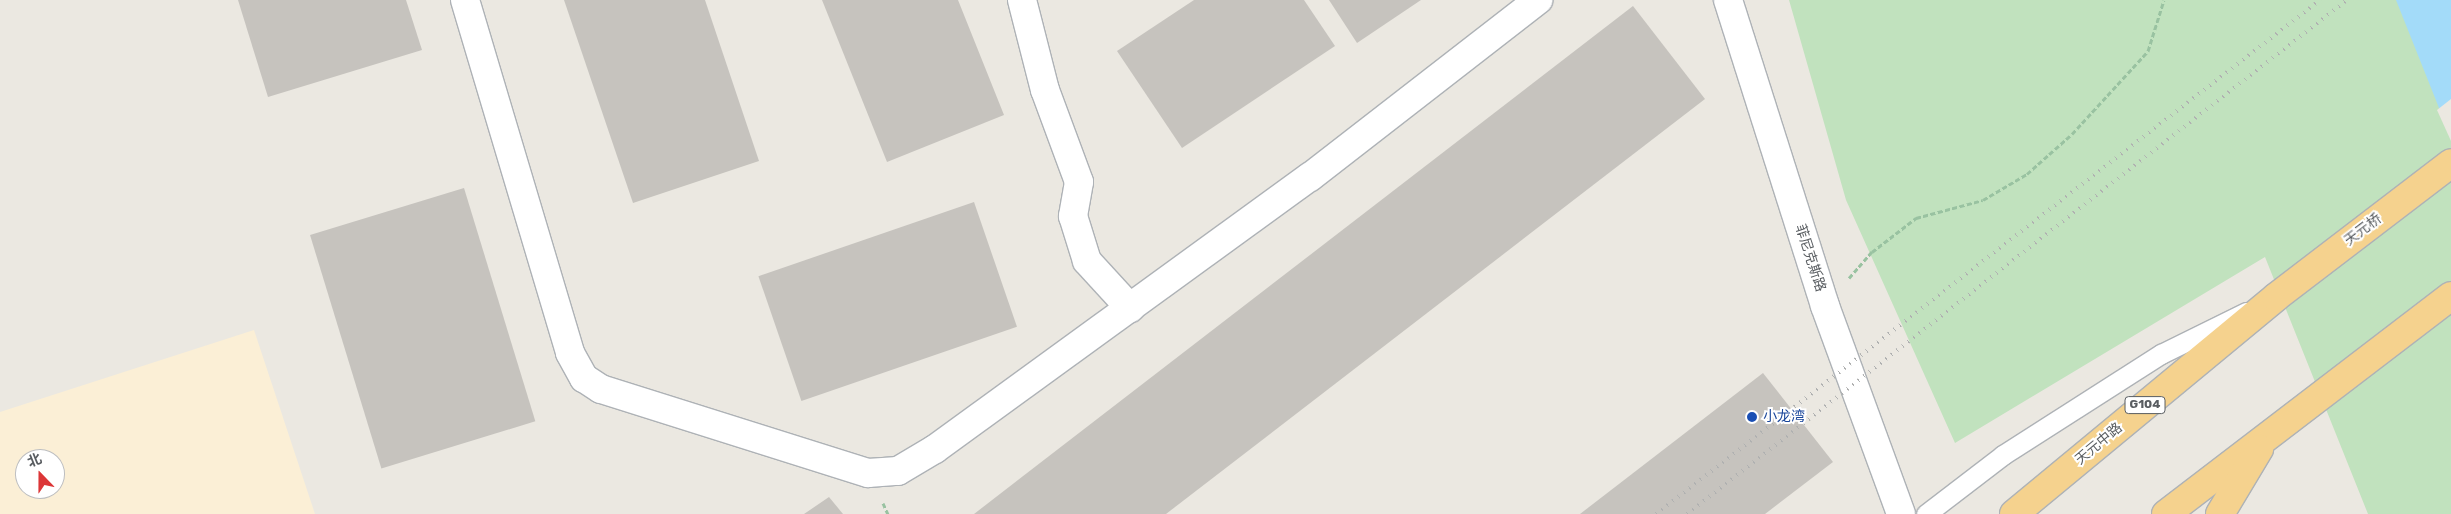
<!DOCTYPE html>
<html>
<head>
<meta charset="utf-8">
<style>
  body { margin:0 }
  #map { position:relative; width:2451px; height:514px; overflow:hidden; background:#ebe8e1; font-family:Rubik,"Noto Sans SC",sans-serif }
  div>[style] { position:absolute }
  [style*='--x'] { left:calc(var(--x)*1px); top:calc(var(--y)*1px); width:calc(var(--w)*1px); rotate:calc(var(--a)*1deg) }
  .commercial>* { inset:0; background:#fbefd6 }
  .green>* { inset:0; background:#c1e2be }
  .water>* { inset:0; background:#a3dbf9 }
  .pier>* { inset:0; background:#ebe8e1 }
  .building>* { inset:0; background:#c6c3be; transform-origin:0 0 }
  .path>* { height:3px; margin-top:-1.5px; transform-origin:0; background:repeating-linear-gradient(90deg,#99c2a1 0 5px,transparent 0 7.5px) }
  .roads { filter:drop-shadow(1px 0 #aeb2b6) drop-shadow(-1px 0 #aeb2b6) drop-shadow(0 1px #aeb2b6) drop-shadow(0 -1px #aeb2b6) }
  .lane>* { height:19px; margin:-9.5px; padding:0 9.5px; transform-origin:9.5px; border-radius:9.5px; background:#fff }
  .street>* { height:28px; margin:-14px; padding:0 14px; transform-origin:14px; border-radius:14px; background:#fff }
  .highway>* { height:28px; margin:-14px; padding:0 14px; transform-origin:14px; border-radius:14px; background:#f5d28e }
  .rail>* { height:4px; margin-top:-2px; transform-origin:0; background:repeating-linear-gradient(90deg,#b0b1b1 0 1px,transparent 0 7px) }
  .dots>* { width:14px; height:14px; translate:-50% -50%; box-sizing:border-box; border:2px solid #fff; border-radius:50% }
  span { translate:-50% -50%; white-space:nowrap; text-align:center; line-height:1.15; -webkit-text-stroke:4px #fff; paint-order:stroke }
  .shield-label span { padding:1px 4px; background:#fff; border:1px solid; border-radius:4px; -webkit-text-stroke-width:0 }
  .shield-label { font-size:12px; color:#595d61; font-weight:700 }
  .street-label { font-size:14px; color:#595d61 }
  .transit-label { font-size:14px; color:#164399 }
  .left { translate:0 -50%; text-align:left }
  .north { position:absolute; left:15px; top:449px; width:50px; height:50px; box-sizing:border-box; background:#fff; border:1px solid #bdbec0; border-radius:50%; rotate:338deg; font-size:14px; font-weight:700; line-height:20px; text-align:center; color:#595d61 }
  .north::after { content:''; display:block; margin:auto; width:18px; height:22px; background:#dc3637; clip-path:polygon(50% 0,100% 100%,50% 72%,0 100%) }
</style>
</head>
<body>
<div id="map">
  <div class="commercial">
    <i style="clip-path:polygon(evenodd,254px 330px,315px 514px,0 514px,0 412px,254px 330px,25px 459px,55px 459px,55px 489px,25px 489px,25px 459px)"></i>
  </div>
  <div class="green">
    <i style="clip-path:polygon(1789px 0,2451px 0,2451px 514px,2368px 514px,2265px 257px,1955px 443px,1846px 200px)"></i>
  </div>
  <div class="water">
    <i style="clip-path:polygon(2396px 0,2451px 0,2451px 138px)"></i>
  </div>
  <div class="pier">
    <i style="clip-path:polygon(2451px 99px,2451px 141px,2437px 110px)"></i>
  </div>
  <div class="building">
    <i style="clip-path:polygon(238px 0,406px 0,422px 50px,268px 97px)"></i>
    <i style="clip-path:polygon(564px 0,705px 0,759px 161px,633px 203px)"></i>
    <i style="clip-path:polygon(822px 0,958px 0,1004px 115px,887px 162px)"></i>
    <i style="clip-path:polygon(1194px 0,1304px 0,1335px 46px,1182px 148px,1117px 51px)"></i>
    <i style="clip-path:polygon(1329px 0,1421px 0,1357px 43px)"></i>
    <i style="clip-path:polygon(1633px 6px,1705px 99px,1166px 514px,974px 514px)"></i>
    <i style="left:464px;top:188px;width:244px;height:161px;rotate:73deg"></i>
    <i style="left:974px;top:202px;width:132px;height:228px;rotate:71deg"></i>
    <i style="clip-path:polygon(1763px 373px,1833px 462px,1765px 514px,1580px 514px)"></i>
    <i style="clip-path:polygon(829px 497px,843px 514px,804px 514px)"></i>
  </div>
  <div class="path">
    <i style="--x:1849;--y:278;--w:35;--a:-49"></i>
    <i style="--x:1872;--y:252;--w:56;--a:-37.7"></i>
    <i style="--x:1916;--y:218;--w:69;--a:-15"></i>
    <i style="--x:1983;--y:200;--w:51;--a:-30.6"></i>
    <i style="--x:2027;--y:174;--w:60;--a:-41.6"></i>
    <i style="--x:2072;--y:134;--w:113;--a:-47.5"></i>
    <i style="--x:2148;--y:51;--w:53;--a:-72.6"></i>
    <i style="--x:883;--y:503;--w:12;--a:66"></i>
  </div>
  <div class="roads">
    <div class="lane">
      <i style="--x:1926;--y:514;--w:97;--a:-37.5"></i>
      <i style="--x:2003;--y:455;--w:188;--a:-32.6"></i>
      <i style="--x:2161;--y:354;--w:95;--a:-26.3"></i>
    </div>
    <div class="street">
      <i style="--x:465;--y:0;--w:368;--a:73.4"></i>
      <i style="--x:570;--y:353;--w:29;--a:61"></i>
      <i style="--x:584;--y:378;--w:20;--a:33"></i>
      <i style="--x:601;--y:389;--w:280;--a:17.5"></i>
      <i style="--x:868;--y:473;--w:30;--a:-4"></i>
      <i style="--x:898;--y:471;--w:43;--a:-30.7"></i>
      <i style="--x:935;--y:449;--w:463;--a:-36"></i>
      <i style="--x:1310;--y:177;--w:289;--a:-37.8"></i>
      <i style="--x:1022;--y:0;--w:93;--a:75.7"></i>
      <i style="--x:1045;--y:90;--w:98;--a:69.7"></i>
      <i style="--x:1079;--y:182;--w:35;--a:100"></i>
      <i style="--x:1073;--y:216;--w:47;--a:72.7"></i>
      <i style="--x:1087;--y:261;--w:64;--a:47.5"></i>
      <i style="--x:1728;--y:0;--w:321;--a:72.4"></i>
      <i style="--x:1825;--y:306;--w:221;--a:69.9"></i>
    </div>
    <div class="highway">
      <i style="--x:2014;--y:514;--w:340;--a:-39.6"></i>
      <i style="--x:2276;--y:297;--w:220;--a:-37.4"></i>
      <i style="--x:2166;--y:514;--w:359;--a:-37.4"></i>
      <i style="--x:2220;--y:514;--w:76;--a:-59"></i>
    </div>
  </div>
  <div class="rail">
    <i style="--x:1656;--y:514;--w:840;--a:-37.74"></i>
    <i style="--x:1687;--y:514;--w:837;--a:-37.91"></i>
  </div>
  <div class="dots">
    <i style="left:1752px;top:417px;background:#1a4fb4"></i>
  </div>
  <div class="shield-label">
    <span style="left:2145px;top:405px">G104</span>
  </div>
  <div class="street-label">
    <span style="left:2363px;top:230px;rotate:-37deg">天元桥</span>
    <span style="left:1810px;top:258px;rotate:72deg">菲尼克斯路</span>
    <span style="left:2099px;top:444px;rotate:-40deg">天元中路</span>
  </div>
  <div class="transit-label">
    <span class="left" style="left:1763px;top:417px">小龙湾</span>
  </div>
  <div class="north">北</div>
</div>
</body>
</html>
